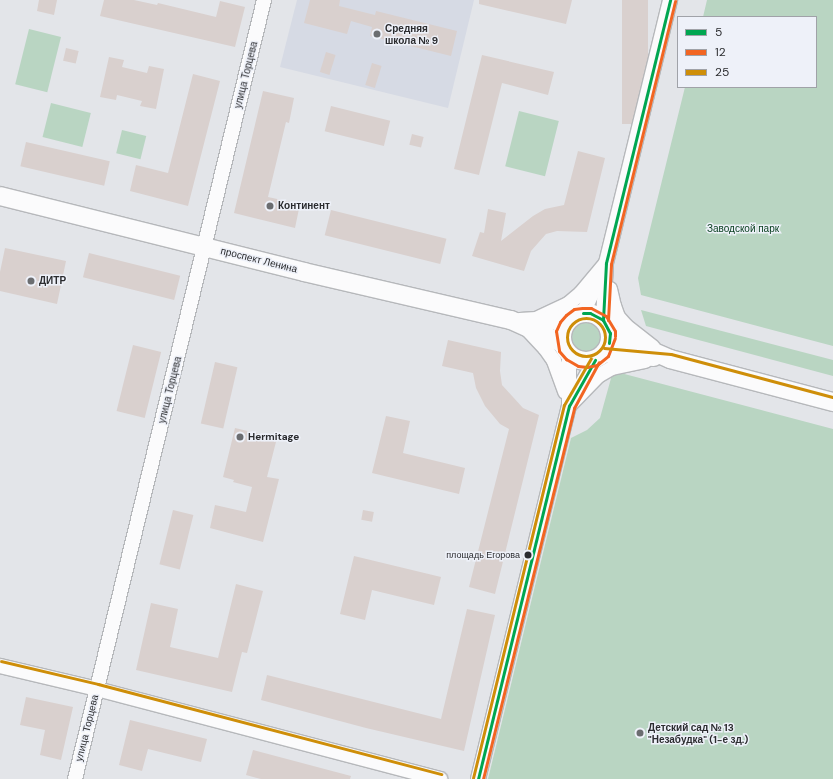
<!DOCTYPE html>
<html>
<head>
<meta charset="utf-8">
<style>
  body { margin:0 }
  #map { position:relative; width:833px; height:779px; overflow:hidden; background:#e3e5e9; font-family:"DM Sans",sans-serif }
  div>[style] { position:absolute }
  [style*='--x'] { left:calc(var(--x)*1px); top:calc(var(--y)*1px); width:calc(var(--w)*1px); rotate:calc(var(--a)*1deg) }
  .built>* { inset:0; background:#d6dae4 }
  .green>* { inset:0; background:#b9d5c2; transform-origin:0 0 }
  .round { border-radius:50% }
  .building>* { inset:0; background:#d9d0ce; transform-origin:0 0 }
  .roads { filter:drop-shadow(1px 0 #b6b8bb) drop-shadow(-1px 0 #b6b8bb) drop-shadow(0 1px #b6b8bb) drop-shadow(0 -1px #b6b8bb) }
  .minor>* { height:14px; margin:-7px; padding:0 7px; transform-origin:7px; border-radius:7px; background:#fbfbfc }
  .major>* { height:18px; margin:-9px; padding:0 9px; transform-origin:9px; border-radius:9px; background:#fbfbfc }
  .major>.ring { margin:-9px; padding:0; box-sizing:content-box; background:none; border:18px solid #fbfbfc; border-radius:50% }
  .bus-1>* { height:3px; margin:-1.5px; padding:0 1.5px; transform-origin:1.5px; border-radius:1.5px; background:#00a651 }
  .bus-2>* { height:3px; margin:-1.5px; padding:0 1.5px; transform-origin:1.5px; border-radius:1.5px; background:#f26522 }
  .bus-3>* { height:3px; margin:-1.5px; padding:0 1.5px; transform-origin:1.5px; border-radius:1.5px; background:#ce8e09 }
  .bus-3>.ring { margin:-1.5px; padding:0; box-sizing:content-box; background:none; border:3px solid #ce8e09; border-radius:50% }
  .dots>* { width:11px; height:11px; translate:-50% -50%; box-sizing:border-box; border:2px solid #eef1f9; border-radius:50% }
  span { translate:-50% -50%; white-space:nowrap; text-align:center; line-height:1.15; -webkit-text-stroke:3px #eef1f9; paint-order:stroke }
  .bus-label { font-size:9px; color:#2b2c2f }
  .right { translate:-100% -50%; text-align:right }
  .poi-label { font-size:10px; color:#2b2c2f; font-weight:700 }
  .left { translate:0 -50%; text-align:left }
  .street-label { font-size:10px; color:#2b2c2f }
  .park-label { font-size:10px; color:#023b19 }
  .legend { position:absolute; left:677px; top:16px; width:140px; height:72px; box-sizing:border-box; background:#eef1f9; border:1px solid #a0a2a8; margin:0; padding:5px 7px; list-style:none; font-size:12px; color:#2b2c2f }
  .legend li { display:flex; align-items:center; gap:8px; height:20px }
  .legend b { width:20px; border:1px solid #a0a2a8 }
</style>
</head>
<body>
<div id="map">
  <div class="built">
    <i style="clip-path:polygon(297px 0,474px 0,448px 108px,280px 67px)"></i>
  </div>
  <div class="green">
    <i style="clip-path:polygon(707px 0,833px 0,833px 346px,641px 295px,638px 278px,685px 87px,816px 87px,816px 17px,703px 17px)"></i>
    <i style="left:29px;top:29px;width:33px;height:57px;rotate:14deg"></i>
    <i style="left:51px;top:103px;width:41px;height:35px;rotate:14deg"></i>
    <i style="left:519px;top:111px;width:41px;height:57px;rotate:14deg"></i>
    <i style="left:122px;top:130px;width:25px;height:24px;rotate:14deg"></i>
    <i style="clip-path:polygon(641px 310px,833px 360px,833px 376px,646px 326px)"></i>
    <i class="round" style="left:571px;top:322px;width:30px;height:30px"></i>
    <i style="clip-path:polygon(613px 371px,833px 429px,833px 779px,488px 779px,571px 438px,587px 430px,600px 418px)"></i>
  </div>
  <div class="building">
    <i style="clip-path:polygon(39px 0,57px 0,54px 15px,37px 11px)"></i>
    <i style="clip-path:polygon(104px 0,134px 0,157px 5px,158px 3px,216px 17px,220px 1px,245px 7px,235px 47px,100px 16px)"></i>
    <i style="clip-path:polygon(310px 0,340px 0,339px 6px,375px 15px,376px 11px,457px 31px,451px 56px,370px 36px,372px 27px,351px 21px,347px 34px,304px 23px)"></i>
    <i style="clip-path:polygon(479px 0,572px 0,566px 24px,479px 4px)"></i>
    <i style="left:622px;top:0;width:26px;height:124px"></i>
    <i style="left:66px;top:48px;width:13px;height:13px;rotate:13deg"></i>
    <i style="left:326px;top:52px;width:10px;height:21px;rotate:17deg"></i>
    <i style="clip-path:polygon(482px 55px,554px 72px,548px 95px,502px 83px,479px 175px,454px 169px)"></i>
    <i style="clip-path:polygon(109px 57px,124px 60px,122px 67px,147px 73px,149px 66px,164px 69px,156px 109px,140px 106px,142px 101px,117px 95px,116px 100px,100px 97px)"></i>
    <i style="left:372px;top:63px;width:10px;height:23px;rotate:17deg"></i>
    <i style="clip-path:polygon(193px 74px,220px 81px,188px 206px,130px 191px,136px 165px,168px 173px)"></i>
    <i style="clip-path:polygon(263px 91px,294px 98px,289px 123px,286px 122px,268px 197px,300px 204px,295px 228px,234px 213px)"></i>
    <i style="left:331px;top:106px;width:61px;height:26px;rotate:14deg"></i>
    <i style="left:412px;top:134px;width:12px;height:11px;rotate:14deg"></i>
    <i style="left:26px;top:142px;width:86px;height:25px;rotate:13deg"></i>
    <i style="clip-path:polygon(578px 151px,605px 158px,587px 232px,557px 231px,546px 234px,531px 251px,524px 271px,472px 256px,480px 232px,484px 233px,488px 209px,506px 213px,501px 241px,533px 216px,545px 209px,564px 205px)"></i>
    <i style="left:331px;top:210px;width:119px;height:26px;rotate:14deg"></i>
    <i style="clip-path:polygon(5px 248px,66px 261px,57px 304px,0 291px,0 272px)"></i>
    <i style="left:89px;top:253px;width:94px;height:25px;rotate:14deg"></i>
    <i style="clip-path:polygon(448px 340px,501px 352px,500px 371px,502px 385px,523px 408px,539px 415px,495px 594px,469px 587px,509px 429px,500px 424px,485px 406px,476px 388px,473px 373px,442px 366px)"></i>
    <i style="left:133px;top:345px;width:29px;height:68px;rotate:14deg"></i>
    <i style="left:215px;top:362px;width:23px;height:63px;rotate:13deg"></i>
    <i style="clip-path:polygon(386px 416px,410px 421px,403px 453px,465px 468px,459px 494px,372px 473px)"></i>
    <i style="clip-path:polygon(235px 428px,277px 438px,267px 477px,279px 479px,263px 542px,210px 528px,215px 505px,246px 512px,252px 487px,233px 482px,234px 480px,223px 477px)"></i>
    <i style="left:173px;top:510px;width:21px;height:56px;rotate:14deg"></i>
    <i style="left:363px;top:510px;width:11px;height:10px;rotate:10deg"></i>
    <i style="clip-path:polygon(354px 556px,441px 577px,434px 605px,372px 590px,365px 620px,340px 614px)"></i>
    <i style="clip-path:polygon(236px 584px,263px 591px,247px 653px,242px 652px,232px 692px,136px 670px,151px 603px,178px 609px,170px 647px,218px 658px)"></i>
    <i style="clip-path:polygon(467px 609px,495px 615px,464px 751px,366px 728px,261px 700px,267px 675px,441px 719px)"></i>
    <i style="clip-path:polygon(26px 697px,73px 707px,61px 760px,40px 755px,45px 730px,20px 725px)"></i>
    <i style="clip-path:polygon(130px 720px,207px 739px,201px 762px,148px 749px,142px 771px,119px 765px)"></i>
    <i style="clip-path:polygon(253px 750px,351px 776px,350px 779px,261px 779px,246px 775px)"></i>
  </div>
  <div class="roads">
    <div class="minor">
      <i style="--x:610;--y:289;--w:17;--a:77"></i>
      <i style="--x:614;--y:306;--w:12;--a:70"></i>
      <i style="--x:618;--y:317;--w:12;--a:48"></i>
      <i style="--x:626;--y:326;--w:34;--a:38"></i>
      <i style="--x:583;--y:313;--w:35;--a:-65"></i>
      <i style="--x:538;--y:318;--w:33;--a:-25"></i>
      <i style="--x:568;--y:304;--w:17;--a:-40"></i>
      <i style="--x:581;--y:293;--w:39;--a:-50"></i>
      <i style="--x:603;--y:320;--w:57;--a:-87"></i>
      <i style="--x:606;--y:263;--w:271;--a:-76.3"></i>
      <i style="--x:528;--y:330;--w:25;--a:47"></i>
      <i style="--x:545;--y:348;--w:16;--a:55"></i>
      <i style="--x:554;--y:361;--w:33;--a:70"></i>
      <i style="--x:578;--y:390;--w:34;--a:-60"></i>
      <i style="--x:569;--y:406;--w:42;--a:-46"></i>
      <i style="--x:598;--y:376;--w:16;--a:-30"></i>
      <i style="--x:612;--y:368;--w:34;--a:-12"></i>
      <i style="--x:0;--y:666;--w:100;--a:13.3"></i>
      <i style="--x:97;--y:689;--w:355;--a:14.7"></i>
      <i style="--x:75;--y:779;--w:802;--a:-76.36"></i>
      <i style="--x:478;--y:779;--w:384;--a:-76.3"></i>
      <i style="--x:569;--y:406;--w:51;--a:-90"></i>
    </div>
    <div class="major">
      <i style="--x:0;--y:196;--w:313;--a:14"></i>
      <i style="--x:304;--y:272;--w:212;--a:13.1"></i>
      <i style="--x:511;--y:320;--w:56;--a:24.3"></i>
      <i class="ring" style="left:562px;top:313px;width:30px;height:30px"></i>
      <i style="--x:520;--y:322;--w:49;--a:-3.5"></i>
      <i style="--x:610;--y:333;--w:65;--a:23.4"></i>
      <i style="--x:670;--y:359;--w:169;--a:14.8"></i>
      <i style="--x:604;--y:353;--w:50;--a:4.6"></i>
    </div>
  </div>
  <div class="bus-1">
    <i style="--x:583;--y:313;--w:7;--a:0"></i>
    <i style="--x:590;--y:313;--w:15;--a:28"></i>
    <i style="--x:603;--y:320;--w:15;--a:62"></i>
    <i style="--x:610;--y:333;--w:10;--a:96"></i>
    <i style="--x:603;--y:320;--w:57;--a:-87"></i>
    <i style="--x:606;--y:263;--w:271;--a:-76.3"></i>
    <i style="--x:478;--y:779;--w:384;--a:-76.3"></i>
    <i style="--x:569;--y:406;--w:53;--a:-60.5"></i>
  </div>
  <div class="bus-2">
    <i style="--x:582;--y:308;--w:8;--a:173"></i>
    <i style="--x:574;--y:309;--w:10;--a:143"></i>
    <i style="--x:566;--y:315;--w:9;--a:131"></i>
    <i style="--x:560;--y:322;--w:10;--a:114"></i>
    <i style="--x:556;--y:331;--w:20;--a:81"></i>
    <i style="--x:559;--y:351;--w:11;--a:49"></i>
    <i style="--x:566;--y:359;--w:14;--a:30"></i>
    <i style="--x:578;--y:366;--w:9;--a:6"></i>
    <i style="--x:587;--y:367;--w:10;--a:-11"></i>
    <i style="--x:597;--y:365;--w:14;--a:-39"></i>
    <i style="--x:608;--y:356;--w:19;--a:-69"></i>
    <i style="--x:583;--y:308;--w:8;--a:0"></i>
    <i style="--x:591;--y:308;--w:17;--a:28"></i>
    <i style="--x:606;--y:316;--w:17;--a:59"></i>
    <i style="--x:615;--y:331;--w:5;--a:90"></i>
    <i style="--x:608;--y:320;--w:56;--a:-86.9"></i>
    <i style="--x:611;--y:264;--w:271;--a:-76.3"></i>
    <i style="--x:483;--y:779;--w:382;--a:-76.2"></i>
    <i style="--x:574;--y:408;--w:52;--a:-61.5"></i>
  </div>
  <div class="bus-3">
    <i class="ring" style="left:567px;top:318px;width:35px;height:35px"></i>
    <i style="--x:604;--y:348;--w:67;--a:5.1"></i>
    <i style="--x:671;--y:354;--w:168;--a:14.9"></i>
    <i style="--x:1;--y:661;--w:100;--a:13.3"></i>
    <i style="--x:98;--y:684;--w:355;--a:14.7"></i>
    <i style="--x:473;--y:778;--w:384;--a:-76.3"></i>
    <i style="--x:564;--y:405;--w:54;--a:-60.1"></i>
  </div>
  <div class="dots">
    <i style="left:377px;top:34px;background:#6b6d70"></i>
    <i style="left:270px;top:206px;background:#6b6d70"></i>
    <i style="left:31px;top:281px;background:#6b6d70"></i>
    <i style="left:240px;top:437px;background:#6b6d70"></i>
    <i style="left:528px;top:555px;background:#2b2c2f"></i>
    <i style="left:640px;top:733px;background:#6b6d70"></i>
  </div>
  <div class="bus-label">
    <span class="right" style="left:520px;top:555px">площадь Егорова</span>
  </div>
  <div class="poi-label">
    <span class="left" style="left:385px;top:34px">Средняя<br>школа № 9</span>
    <span class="left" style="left:278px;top:206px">Континент</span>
    <span class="left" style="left:39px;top:281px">ДИТР</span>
    <span class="left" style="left:248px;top:437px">Hermitage</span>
    <span class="left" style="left:648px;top:733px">Детский сад № 13<br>"Незабудка" (1-е зд.)</span>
  </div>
  <div class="street-label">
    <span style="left:246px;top:75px;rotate:-76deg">улица Торцева</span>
    <span style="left:259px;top:260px;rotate:14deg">проспект Ленина</span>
    <span style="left:170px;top:390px;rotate:-76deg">улица Торцева</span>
    <span style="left:87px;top:728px;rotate:-76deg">улица Торцева</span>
  </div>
  <div class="park-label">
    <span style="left:743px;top:229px">Заводской парк</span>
  </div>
  <ul class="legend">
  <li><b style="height:5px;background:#00a651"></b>5</li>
  <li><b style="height:5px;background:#f26522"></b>12</li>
  <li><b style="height:5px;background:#ce8e09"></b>25</li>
  </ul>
</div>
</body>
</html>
